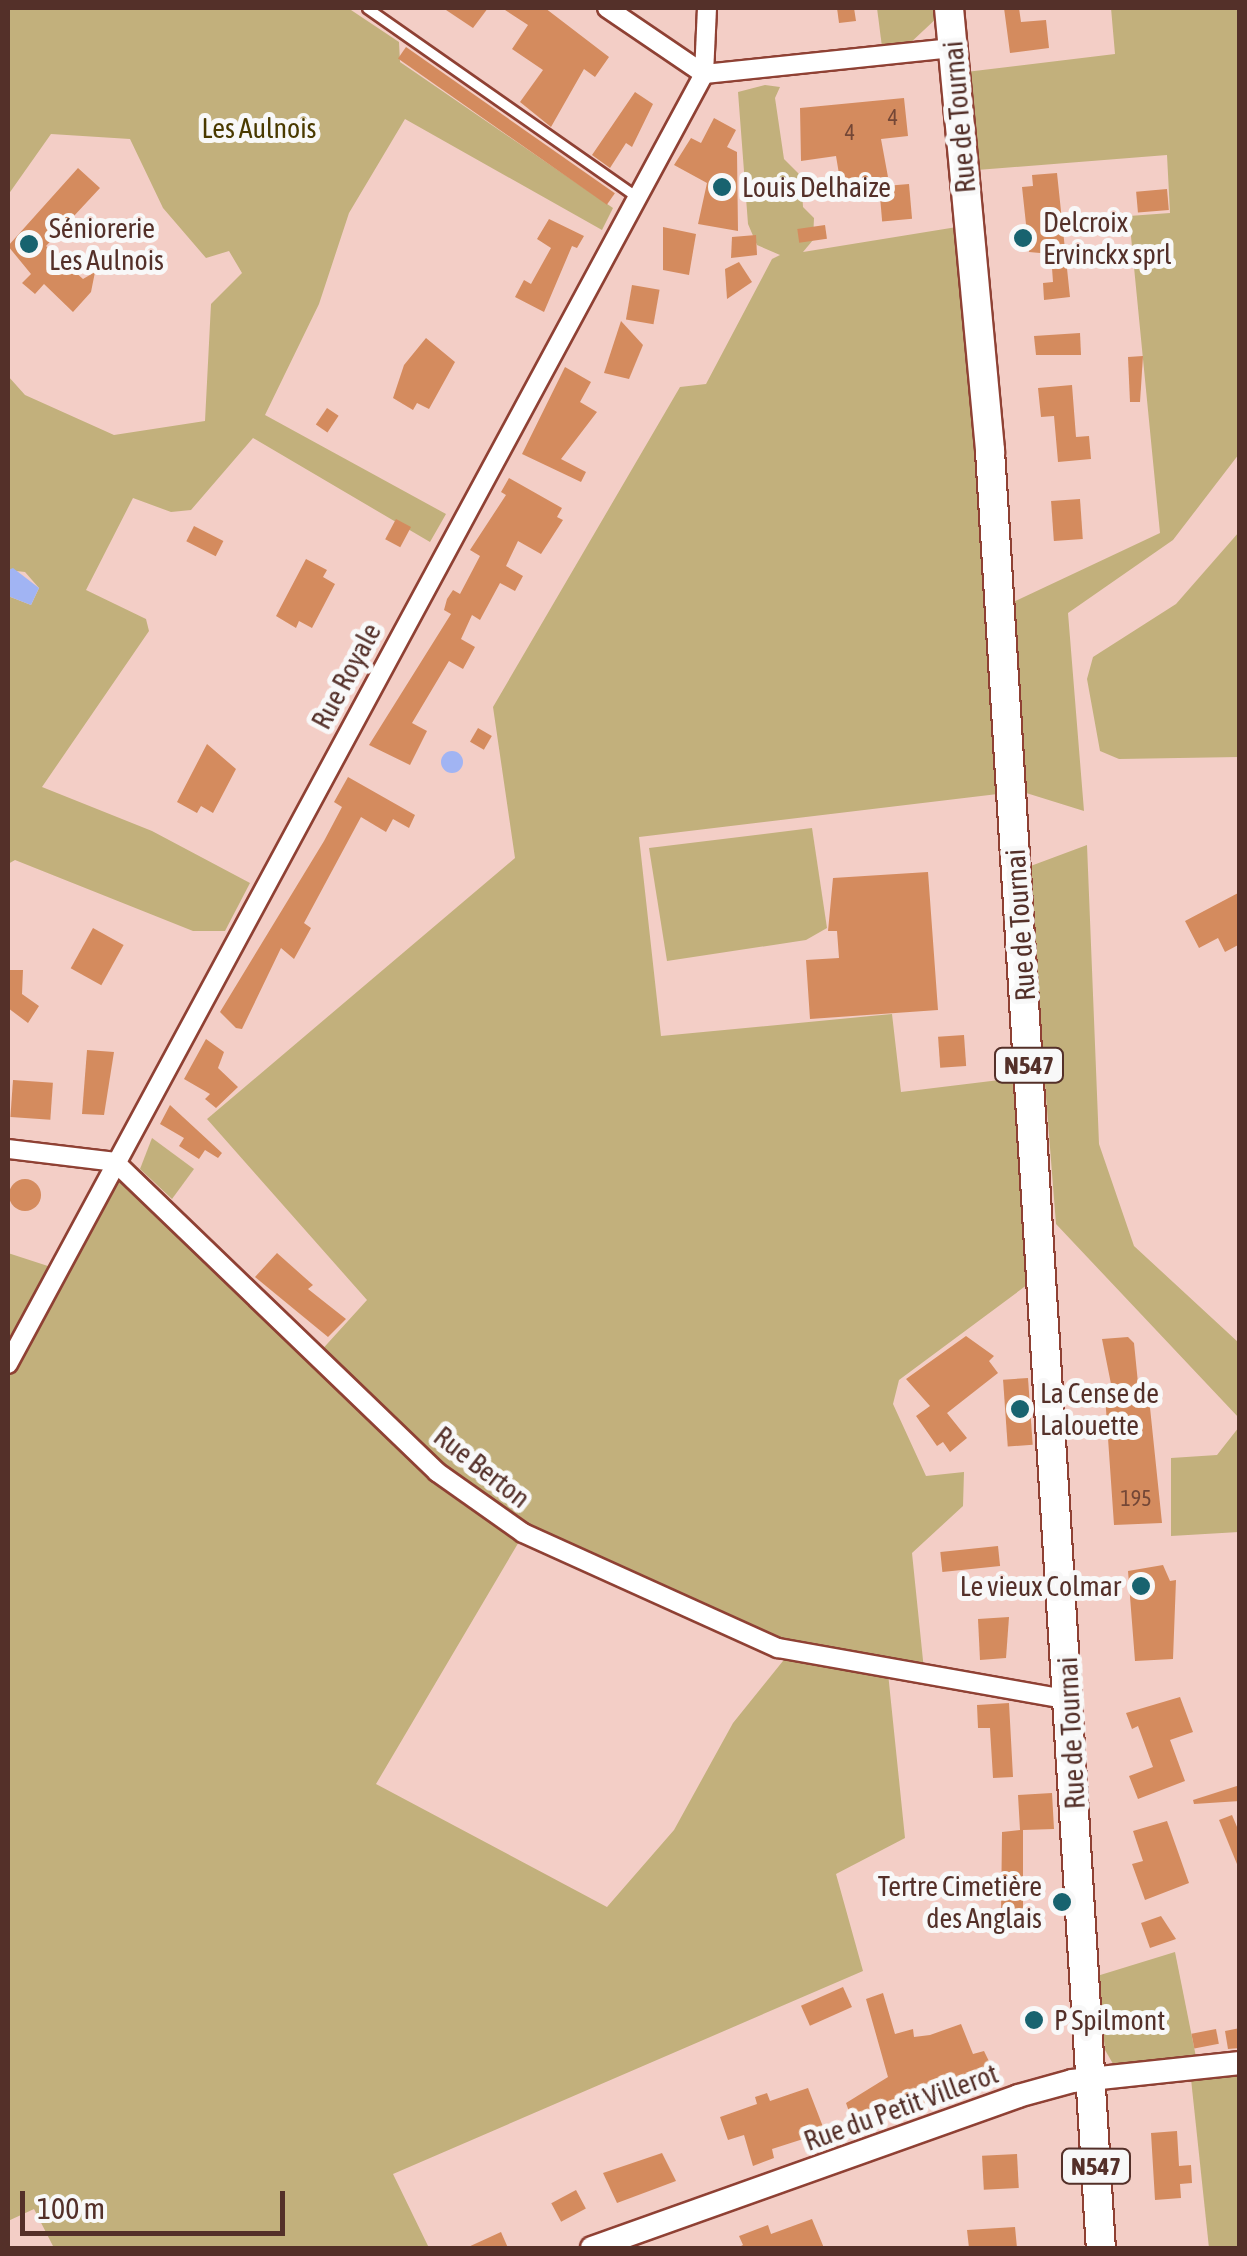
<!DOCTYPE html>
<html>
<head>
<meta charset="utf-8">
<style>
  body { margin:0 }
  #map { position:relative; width:1247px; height:2256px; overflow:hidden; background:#f3cec6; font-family:"Asap Condensed",sans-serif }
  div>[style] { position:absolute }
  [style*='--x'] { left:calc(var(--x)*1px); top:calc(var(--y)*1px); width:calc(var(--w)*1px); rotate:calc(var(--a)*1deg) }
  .green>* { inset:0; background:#c2b07c }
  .water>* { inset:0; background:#a1b4f3 }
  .round { border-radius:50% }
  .building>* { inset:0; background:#d48b5e; transform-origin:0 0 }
  .roads { filter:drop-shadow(2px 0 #8f4134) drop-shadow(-2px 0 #8f4134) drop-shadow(0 2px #8f4134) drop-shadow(0 -2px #8f4134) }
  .service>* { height:9px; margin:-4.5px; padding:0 4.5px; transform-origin:4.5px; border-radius:4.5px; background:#fff }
  .minor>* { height:18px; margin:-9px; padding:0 9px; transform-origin:9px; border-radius:9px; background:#fff }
  .tertiary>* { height:22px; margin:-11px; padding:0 11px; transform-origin:11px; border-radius:11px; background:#fff }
  .primary>* { height:28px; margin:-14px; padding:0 14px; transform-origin:14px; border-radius:14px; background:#fff }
  .dots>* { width:28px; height:28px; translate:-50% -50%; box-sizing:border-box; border:5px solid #f8f8f8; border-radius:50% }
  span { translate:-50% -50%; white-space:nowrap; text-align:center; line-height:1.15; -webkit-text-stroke:10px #f8f8f8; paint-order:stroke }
  .number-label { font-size:22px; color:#744736 }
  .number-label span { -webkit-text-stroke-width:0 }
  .shield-label span { padding:2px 8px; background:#f8f8f8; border:2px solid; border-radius:8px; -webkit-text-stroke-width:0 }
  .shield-label { font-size:25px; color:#543029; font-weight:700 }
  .street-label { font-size:28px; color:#543029 }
  .park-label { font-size:28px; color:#4a3a00 }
  .poi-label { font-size:28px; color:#543029 }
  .left { translate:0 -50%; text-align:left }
  .right { translate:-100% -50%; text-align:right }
  .frame { position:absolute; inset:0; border:10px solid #543029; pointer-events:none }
  .scale { position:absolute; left:20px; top:2191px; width:265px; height:45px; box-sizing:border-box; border:5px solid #543029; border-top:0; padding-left:12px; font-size:30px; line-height:35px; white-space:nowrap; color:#543029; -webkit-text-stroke:8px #f8f8f8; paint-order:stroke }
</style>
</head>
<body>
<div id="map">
  <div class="green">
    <i style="clip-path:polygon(8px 8px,348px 8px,399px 42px,400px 62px,613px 208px,602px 230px,405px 119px,349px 213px,319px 304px,265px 415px,446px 514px,430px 542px,253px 438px,191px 510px,171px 512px,133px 498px,86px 590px,146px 619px,149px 631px,42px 787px,152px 831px,250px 883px,225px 931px,193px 931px,15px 860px,8px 864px,8px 596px,31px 605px,39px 588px,25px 572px,8px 570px,8px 376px,25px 395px,114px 435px,205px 421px,211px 304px,242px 273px,229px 251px,206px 258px,163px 208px,130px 139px,51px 134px,8px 195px)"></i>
    <i style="clip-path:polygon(877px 8px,939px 8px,939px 16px,908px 45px,882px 47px)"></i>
    <i style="clip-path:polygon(1111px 8px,1239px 8px,1239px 454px,1173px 540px,1068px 613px,1084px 811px,1023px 792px,1011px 603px,1160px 533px,1129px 216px,1170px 213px,1167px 155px,977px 170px,966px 72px,1115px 54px)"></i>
    <i style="clip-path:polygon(765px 85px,780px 87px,775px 98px,784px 159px,801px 176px,803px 207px,814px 218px,813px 240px,803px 252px,963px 226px,1006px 793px,639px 837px,661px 1036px,892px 1014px,901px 1092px,1024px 1077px,1035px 1279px,899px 1380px,893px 1404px,926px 1476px,964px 1472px,963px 1506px,912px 1553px,924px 1670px,786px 1644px,524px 1527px,477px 1499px,318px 1354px,367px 1300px,207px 1119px,515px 858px,493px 707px,680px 387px,706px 384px,772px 259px,780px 255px,757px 245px,748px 224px,738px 92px)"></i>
    <i style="clip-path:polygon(1239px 532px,1239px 757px,1119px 759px,1100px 751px,1087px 679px,1093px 657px,1176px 604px)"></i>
    <i style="clip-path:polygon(812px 828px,827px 928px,806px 940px,667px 961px,649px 848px)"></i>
    <i style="clip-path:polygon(1087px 845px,1099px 1144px,1134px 1246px,1239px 1343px,1239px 1418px,1056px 1224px,1028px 867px)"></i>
    <i style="clip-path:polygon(152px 1138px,194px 1169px,172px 1199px,140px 1169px)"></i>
    <i style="clip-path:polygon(116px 1172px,446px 1489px,520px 1540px,376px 1784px,607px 1907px,674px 1830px,733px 1723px,787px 1656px,888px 1673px,905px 1838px,836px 1874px,863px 1971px,393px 2174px,429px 2248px,54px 2248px,34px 2209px,8px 2221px,8px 1373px)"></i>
    <i style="clip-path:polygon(8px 1253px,54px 1268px,8px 1354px)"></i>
    <i style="clip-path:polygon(1239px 1427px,1239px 1532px,1171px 1536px,1171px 1458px,1217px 1455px)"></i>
    <i style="clip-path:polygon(1175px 1952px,1196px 2057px,1116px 2069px,1105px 2050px,1097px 1976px)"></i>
    <i style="clip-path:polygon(1239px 2070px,1239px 2248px,1209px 2248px,1191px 2079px)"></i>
  </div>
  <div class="water">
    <i style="clip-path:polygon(13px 568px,39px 588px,31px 605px,8px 596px,8px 570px)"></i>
    <i class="round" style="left:441px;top:751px;width:22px;height:22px"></i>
  </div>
  <div class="building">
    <i style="clip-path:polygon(443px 8px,488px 8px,473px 28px)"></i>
    <i style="clip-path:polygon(502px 8px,545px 8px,609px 57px,595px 77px,584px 69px,551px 127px,520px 102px,543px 70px,512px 49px,528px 25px)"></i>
    <i style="clip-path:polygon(837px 8px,854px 8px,856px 21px,839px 23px)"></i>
    <i style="clip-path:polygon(1004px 8px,1019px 8px,1021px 22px,1046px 20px,1049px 48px,1010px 53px)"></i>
    <i style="left:406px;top:47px;width:255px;height:14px;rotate:35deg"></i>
    <i style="clip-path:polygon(635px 92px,653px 104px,632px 147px,626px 143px,610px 168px,592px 155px)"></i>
    <i style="clip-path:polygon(904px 98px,908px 136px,881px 139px,888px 177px,840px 180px,836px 156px,801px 161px,800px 108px)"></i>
    <i style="clip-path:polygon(714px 118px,736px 130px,727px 147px,737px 152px,738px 231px,698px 224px,707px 183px,674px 165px,691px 138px,701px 143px)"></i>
    <i style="clip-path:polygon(78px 168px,100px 188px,46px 246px,83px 279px,95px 272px,91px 292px,73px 312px,44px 284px,35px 294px,22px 283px,31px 274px,8px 246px)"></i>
    <i style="clip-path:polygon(1057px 173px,1070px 297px,1044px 300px,1043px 283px,1053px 282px,1051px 254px,1029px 252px,1022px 187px,1033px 186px,1032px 175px)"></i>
    <i style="left:909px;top:184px;width:35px;height:30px;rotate:85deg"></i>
    <i style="left:1167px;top:189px;width:21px;height:31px;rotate:85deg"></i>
    <i style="clip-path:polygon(549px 219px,584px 236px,577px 248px,572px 246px,544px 312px,515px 297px,524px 280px,531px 284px,551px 248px,537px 239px)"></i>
    <i style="left:825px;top:225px;width:14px;height:28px;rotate:82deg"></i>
    <i style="clip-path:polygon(663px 227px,696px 234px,689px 275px,663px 270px)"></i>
    <i style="clip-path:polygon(756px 235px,757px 255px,731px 258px,732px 237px)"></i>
    <i style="clip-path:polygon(739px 262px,752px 282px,727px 299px,725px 269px)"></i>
    <i style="left:632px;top:285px;width:28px;height:35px;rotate:10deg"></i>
    <i style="clip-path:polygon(621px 321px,643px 345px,629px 379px,604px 373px)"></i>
    <i style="clip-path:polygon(1080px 333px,1081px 355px,1036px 355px,1034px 336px)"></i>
    <i style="clip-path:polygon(426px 338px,455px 362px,429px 409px,417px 403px,413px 410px,393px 398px,404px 365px)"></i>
    <i style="clip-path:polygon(1143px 356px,1140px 402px,1130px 402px,1128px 357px)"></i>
    <i style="clip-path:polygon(565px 367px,591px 382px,580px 402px,597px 412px,561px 459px,586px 472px,581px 482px,522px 454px)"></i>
    <i style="clip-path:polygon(1072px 385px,1076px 437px,1089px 436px,1091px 459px,1058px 462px,1054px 416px,1041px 417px,1038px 388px)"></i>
    <i style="left:327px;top:408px;width:14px;height:20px;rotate:34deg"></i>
    <i style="clip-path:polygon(509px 478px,562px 508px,557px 517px,563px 520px,541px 554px,518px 541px,506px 566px,523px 576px,515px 591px,500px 583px,480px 620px,472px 615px,461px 639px,475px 647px,463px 669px,449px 661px,412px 723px,427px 731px,410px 765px,369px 745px,451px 614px,444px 610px,447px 599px,453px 590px,460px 594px,480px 556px,470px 550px,506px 495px,501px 492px)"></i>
    <i style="left:1080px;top:499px;width:40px;height:29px;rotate:86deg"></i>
    <i style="left:396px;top:519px;width:17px;height:23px;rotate:28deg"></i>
    <i style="left:194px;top:526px;width:33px;height:17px;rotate:27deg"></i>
    <i style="clip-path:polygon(306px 559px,327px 570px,323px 577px,335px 584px,312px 628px,299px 621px,296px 628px,276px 616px)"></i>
    <i style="left:478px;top:728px;width:16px;height:16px;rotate:30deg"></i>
    <i style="clip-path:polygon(207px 744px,236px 769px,213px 813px,201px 806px,197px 813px,177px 802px)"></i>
    <i style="clip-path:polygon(348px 777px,415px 815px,409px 828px,393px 819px,386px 832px,361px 817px,304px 923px,311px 928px,294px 959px,281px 948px,242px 1029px,236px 1028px,220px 1012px,324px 841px,342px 807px,334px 802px)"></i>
    <i style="clip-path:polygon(928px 872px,938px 1010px,810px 1019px,806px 960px,839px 958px,837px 931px,828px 931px,833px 878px)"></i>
    <i style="clip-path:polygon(1240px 892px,1240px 944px,1225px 952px,1218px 938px,1199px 948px,1185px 921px)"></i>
    <i style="left:93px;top:928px;width:35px;height:46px;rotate:29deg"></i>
    <i style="clip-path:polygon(8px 970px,23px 970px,22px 994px,39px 1006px,28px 1023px,8px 1008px)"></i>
    <i style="left:964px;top:1035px;width:31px;height:26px;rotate:86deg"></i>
    <i style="clip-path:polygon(206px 1039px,224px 1052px,218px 1068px,238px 1087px,216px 1108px,205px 1099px,210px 1094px,184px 1079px)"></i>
    <i style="clip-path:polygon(87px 1050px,114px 1052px,104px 1115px,82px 1114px)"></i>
    <i style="left:13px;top:1080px;width:40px;height:37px;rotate:4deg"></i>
    <i style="clip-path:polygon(170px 1105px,222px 1153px,218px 1158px,205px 1150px,199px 1159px,179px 1146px,184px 1138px,160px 1124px)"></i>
    <i class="round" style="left:9px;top:1179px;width:32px;height:32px"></i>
    <i style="clip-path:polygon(277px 1253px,313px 1285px,308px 1289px,346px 1319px,328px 1337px,255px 1277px)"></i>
    <i style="clip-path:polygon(966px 1336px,994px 1356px,989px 1361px,998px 1373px,947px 1413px,967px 1438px,950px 1452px,943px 1442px,937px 1446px,916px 1416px,930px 1406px,906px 1379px)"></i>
    <i style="clip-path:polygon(1128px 1337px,1134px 1343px,1139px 1393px,1149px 1398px,1162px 1523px,1114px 1525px,1105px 1395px,1113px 1394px,1102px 1339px)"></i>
    <i style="left:1028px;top:1378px;width:67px;height:25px;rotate:86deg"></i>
    <i style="left:998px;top:1546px;width:20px;height:58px;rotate:84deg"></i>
    <i style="clip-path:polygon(1163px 1565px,1170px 1581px,1176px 1580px,1173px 1659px,1135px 1661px,1128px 1571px)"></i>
    <i style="clip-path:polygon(1009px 1617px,1006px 1658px,980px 1660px,978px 1619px)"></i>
    <i style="clip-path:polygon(1180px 1697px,1193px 1732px,1170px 1740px,1185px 1781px,1138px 1799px,1129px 1776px,1153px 1767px,1138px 1726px,1132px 1729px,1126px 1713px)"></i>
    <i style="clip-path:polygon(1009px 1703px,1013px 1777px,993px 1778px,990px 1728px,978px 1728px,977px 1705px)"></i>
    <i style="clip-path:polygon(1240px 1785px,1240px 1801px,1194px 1804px,1193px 1800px)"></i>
    <i style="clip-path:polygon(1052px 1793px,1054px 1829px,1023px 1830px,1023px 1914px,1001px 1915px,1002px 1832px,1020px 1830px,1018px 1795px)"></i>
    <i style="clip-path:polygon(1232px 1815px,1240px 1834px,1239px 1869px,1219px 1820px)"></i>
    <i style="clip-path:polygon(1167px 1821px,1189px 1883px,1145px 1900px,1132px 1864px,1143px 1861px,1133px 1831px)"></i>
    <i style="clip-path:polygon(1161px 1916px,1176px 1939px,1150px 1948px,1141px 1923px)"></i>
    <i style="left:843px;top:1987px;width:22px;height:46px;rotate:66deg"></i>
    <i style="clip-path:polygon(883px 1993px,895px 2034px,913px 2029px,914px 2037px,930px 2035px,961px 2024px,973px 2054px,984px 2051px,1000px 2084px,910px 2114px,908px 2103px,853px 2123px,846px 2103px,888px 2077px,866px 1999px)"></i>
    <i style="clip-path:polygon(1240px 2028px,1240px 2048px,1228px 2049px,1225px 2031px)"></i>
    <i style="left:1216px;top:2029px;width:15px;height:25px;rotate:79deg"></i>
    <i style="clip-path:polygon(808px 2088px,825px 2132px,772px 2149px,774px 2158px,753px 2166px,744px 2135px,728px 2140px,720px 2117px,757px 2104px,755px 2097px,767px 2093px,770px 2101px)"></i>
    <i style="clip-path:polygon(1177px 2131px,1179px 2166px,1191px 2165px,1192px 2183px,1180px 2184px,1181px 2198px,1155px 2200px,1151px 2133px)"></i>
    <i style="clip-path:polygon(662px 2153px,676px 2181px,617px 2203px,603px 2173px)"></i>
    <i style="left:1017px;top:2154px;width:34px;height:35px;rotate:87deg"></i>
    <i style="left:576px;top:2190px;width:21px;height:28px;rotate:62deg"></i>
    <i style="clip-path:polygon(812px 2219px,824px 2248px,737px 2248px,743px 2245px,739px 2236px,768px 2225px,771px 2234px)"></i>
    <i style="clip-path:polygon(1015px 2227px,1017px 2248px,969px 2248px,967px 2230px)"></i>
    <i style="clip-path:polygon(501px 2232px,508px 2248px,466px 2248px)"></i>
  </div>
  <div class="roads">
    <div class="service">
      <i style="--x:367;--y:8;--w:330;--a:35"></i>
    </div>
    <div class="minor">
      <i style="--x:607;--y:8;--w:117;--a:34.2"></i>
      <i style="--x:704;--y:74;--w:250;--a:-6"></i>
      <i style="--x:8;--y:1149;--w:108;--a:6.9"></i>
      <i style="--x:115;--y:1162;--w:447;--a:43.9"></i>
      <i style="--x:437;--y:1472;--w:105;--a:35.3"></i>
      <i style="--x:523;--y:1533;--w:280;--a:24.3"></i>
      <i style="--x:778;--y:1648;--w:297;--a:10.1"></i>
      <i style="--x:8;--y:1364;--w:1466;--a:-61.65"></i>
      <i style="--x:704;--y:74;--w:66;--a:-87.4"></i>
    </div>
    <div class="tertiary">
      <i style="--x:592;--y:2248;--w:452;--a:-19.6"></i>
      <i style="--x:1018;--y:2096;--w:56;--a:-15.5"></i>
      <i style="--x:1072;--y:2081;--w:169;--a:-6.1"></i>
    </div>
    <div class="primary">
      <i style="--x:949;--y:8;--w:445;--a:84.7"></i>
      <i style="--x:990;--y:451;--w:1800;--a:86.47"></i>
    </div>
  </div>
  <div class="dots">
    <i style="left:722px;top:187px;background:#18636f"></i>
    <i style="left:1023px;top:238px;background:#18636f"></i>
    <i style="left:29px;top:244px;background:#18636f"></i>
    <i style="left:1020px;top:1409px;background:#18636f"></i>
    <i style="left:1141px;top:1586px;background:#18636f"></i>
    <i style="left:1062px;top:1902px;background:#18636f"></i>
    <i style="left:1034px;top:2020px;background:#18636f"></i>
  </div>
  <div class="number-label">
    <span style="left:893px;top:118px">4</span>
    <span style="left:850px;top:133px">4</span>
    <span style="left:1136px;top:1499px">195</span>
  </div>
  <div class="shield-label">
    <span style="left:1029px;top:1065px">N547</span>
    <span style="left:1096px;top:2166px">N547</span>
  </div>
  <div class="street-label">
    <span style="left:959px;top:117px;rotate:-95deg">Rue de Tournai</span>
    <span style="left:346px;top:676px;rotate:-62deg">Rue Royale</span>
    <span style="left:1020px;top:925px;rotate:-94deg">Rue de Tournai</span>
    <span style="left:482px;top:1467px;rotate:38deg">Rue Berton</span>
    <span style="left:1071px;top:1733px;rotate:-93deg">Rue de Tournai</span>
    <span style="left:901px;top:2107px;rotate:-20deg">Rue du Petit Villerot</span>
  </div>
  <div class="park-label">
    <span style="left:259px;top:128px">Les Aulnois</span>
  </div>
  <div class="poi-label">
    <span class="left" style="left:742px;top:187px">Louis Delhaize</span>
    <span class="left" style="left:1043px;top:238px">Delcroix<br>Ervinckx sprl</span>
    <span class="left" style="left:49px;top:244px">Séniorerie<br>Les Aulnois</span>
    <span class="left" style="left:1040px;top:1409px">La Cense de<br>Lalouette</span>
    <span class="right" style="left:1121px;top:1586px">Le vieux Colmar</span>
    <span class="right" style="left:1042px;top:1902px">Tertre Cimetière<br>des Anglais</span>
    <span class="left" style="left:1054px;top:2020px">P Spilmont</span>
  </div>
  <div class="frame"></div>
  <div class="scale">100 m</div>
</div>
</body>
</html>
